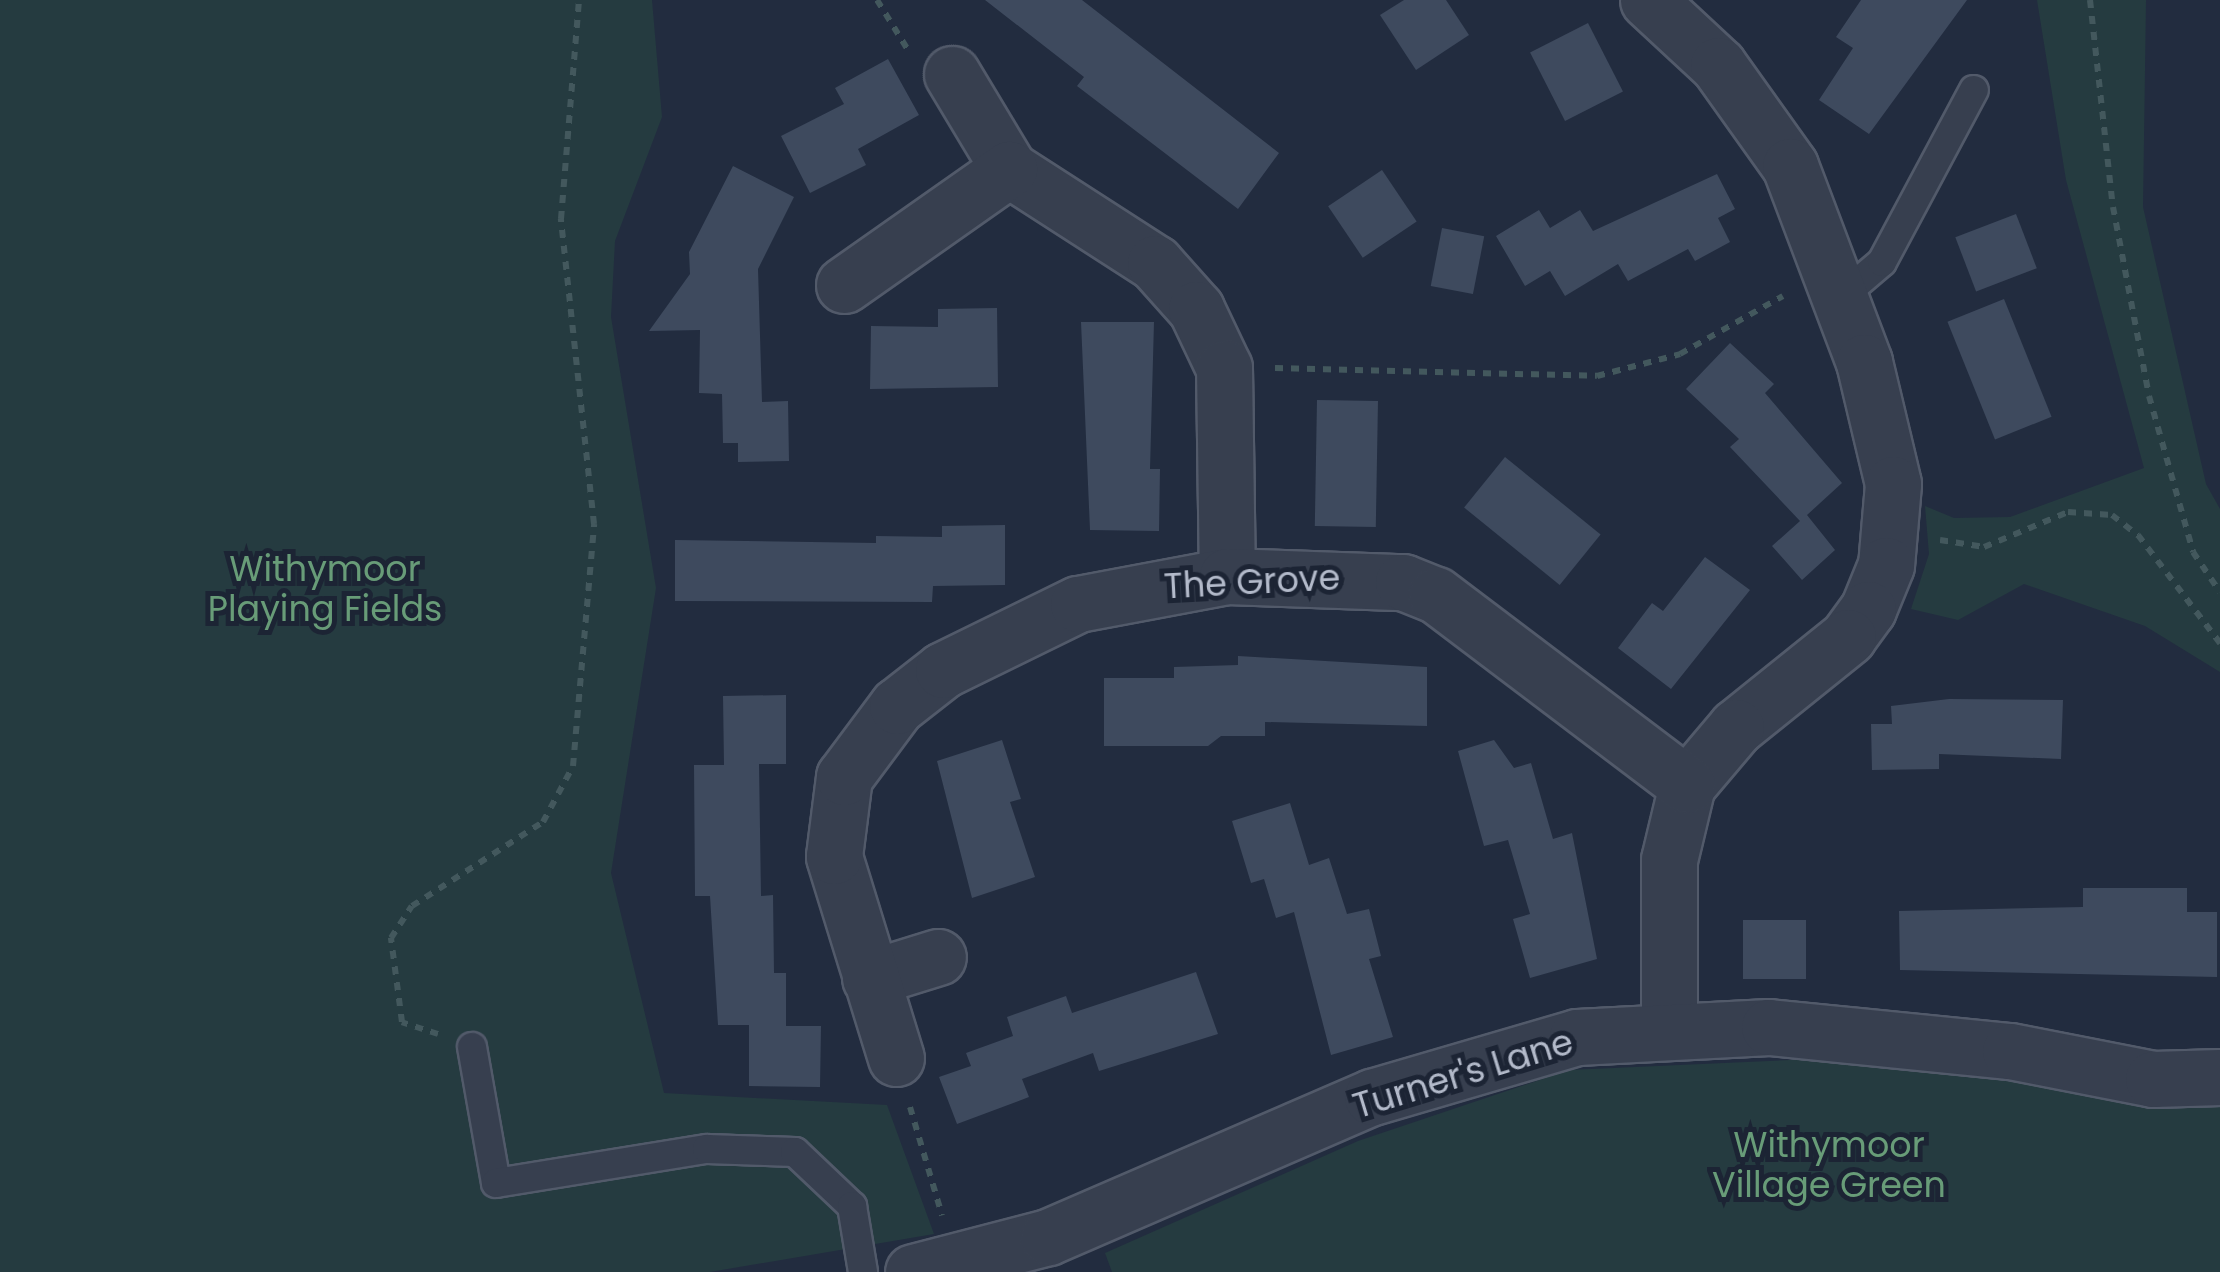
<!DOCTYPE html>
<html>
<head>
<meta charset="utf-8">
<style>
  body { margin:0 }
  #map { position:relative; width:2220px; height:1272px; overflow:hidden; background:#222c3f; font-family:Poppins,sans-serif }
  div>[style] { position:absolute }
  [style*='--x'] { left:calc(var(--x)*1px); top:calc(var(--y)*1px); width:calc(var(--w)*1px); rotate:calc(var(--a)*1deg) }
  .green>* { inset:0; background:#253b40 }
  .building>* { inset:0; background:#3e4a5e; transform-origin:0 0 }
  .path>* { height:6px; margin-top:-3px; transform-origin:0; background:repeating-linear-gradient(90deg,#43585d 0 8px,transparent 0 16px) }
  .roads { filter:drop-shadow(2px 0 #525a6a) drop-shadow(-2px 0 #525a6a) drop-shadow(0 2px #525a6a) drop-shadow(0 -2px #525a6a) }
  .lane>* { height:28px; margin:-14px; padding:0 14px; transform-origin:14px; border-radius:14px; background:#373f4f }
  .street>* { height:55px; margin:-27.5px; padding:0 27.5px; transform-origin:27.5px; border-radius:27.5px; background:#373f4f }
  span { translate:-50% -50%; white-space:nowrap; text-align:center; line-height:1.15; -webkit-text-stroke:10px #1c2434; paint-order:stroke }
  .park-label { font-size:35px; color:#689c78 }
  .street-label { font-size:35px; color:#b3baca }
</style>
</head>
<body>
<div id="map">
  <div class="green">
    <i style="clip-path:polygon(0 0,652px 0,662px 117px,615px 241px,611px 317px,656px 588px,611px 873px,664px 1093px,887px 1105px,934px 1234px,710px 1272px,0 1272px)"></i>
    <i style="clip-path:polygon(2037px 0,2146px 0,2143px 207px,2206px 484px,2220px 509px,2220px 672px,2145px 626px,2024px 584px,1958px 620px,1911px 609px,1929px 554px,1925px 506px,1954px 518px,2010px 517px,2144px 468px,2066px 180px)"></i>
    <i style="clip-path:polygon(1879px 1056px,2220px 1099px,2220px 1272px,1112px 1272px,1105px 1253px,1358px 1141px,1569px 1070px)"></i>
  </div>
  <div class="building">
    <i style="clip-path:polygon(985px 0,1082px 0,1279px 153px,1238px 209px,1077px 86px,1084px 77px)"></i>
    <i style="clip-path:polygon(1404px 0,1446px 0,1469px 35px,1416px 70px,1380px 15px)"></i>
    <i style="clip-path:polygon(1861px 0,1967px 0,1869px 134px,1819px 100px,1853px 48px,1836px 37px)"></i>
    <i style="left:1588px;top:23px;width:77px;height:65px;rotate:63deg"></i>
    <i style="clip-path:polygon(888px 59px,919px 115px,858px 149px,866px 165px,810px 193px,781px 136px,844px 104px,835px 88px)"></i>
    <i style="clip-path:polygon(733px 166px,794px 197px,758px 269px,762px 402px,788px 401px,789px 461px,738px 462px,738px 443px,723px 443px,722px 394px,699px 393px,700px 330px,649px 331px,690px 274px,689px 252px)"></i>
    <i style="left:1382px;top:170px;width:62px;height:65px;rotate:56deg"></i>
    <i style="clip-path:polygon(1717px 174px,1735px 209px,1718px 218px,1730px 242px,1695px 261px,1688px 249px,1628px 281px,1618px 264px,1565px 296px,1550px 271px,1525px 286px,1496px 236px,1539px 210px,1550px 228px,1580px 210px,1593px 231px)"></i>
    <i style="left:2016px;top:214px;width:58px;height:65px;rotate:69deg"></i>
    <i style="left:1442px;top:228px;width:43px;height:59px;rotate:11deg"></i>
    <i style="left:2004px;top:299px;width:127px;height:61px;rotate:68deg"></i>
    <i style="clip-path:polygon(997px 308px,998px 387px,870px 389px,871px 326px,938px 327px,938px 309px)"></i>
    <i style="clip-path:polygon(1081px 322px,1154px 322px,1150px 469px,1160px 469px,1159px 531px,1090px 530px)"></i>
    <i style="clip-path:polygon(1730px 343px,1774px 384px,1765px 393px,1842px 483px,1807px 515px,1835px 550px,1802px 580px,1772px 546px,1800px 521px,1730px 447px,1739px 439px,1686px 389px)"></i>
    <i style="left:1317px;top:400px;width:61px;height:126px;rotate:1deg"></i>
    <i style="left:1505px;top:457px;width:123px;height:65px;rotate:39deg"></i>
    <i style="clip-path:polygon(1005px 525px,1005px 585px,933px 586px,932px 602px,675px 601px,675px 540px,876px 543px,876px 536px,942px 537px,942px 526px)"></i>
    <i style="clip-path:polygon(1705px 557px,1750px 590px,1671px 689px,1618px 648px,1652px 603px,1663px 611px)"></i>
    <i style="clip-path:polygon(1238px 656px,1427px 667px,1427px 726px,1265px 722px,1265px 736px,1221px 736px,1208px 746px,1104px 746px,1104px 678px,1174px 678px,1174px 667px,1238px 665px)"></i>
    <i style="clip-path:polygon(786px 695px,786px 764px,759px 764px,761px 896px,773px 895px,774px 973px,786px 973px,786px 1026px,821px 1026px,820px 1087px,749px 1086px,749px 1025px,718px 1025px,710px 896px,695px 896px,694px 765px,724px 765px,723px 696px)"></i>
    <i style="clip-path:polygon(1949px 699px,2063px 700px,2061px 759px,1939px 754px,1939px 769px,1872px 770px,1871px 724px,1892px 724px,1891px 706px)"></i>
    <i style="clip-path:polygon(1002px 740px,1021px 799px,1010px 802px,1035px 877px,972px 898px,937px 761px)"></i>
    <i style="clip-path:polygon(1494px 740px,1514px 768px,1531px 763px,1553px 839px,1572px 833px,1597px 959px,1530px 978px,1513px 919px,1530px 914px,1508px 840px,1484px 846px,1458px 751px)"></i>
    <i style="clip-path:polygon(1290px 803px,1309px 865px,1329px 858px,1347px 914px,1369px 909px,1381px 956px,1369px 959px,1393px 1037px,1331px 1055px,1294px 912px,1276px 918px,1264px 879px,1251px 883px,1232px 821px)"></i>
    <i style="clip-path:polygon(2083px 888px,2187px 888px,2187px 912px,2217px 912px,2217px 977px,1900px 970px,1899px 911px,2083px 907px)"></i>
    <i style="left:1743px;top:920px;width:63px;height:59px"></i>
    <i style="clip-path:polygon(1196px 972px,1218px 1034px,1099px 1071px,1093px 1053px,1022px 1079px,1029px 1097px,957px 1124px,939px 1077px,971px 1066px,966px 1053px,1013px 1036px,1007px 1017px,1066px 996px,1072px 1013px)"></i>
  </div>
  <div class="path">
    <i style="--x:877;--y:0;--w:59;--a:58.2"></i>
    <i style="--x:2090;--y:0;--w:208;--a:83.7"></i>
    <i style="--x:2113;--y:207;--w:192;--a:79.2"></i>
    <i style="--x:2149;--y:396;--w:162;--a:74.2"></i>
    <i style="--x:2193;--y:552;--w:48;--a:56"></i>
    <i style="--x:1275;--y:368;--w:322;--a:1.4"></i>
    <i style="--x:1597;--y:376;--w:86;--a:-14.8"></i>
    <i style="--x:1680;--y:354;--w:118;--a:-29.4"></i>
    <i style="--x:1940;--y:540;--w:45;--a:9"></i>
    <i style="--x:1984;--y:547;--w:91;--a:-22.6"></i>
    <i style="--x:2068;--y:512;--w:44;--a:3.9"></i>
    <i style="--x:2112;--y:515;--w:33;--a:38"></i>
    <i style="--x:2138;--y:535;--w:136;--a:52.8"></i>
    <i style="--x:438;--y:1034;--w:38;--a:-162"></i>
    <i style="--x:402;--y:1022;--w:85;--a:-97.5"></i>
    <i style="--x:391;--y:938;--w:38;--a:-57"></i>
    <i style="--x:412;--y:906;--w:156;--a:-32.7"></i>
    <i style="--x:543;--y:822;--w:64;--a:-61.8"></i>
    <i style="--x:573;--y:766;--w:243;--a:-85"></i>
    <i style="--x:594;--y:524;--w:307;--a:-96.2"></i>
    <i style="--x:561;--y:219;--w:220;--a:-85.3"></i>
    <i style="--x:910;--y:1107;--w:113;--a:73.5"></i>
  </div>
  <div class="roads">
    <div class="lane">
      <i style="--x:1842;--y:296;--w:52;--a:-40.4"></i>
      <i style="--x:1882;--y:262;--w:195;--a:-61.9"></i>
      <i style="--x:472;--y:1047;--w:138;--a:80"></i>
      <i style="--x:496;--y:1183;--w:214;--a:-9.2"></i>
      <i style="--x:707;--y:1149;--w:88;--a:2"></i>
      <i style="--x:795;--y:1152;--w:79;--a:43.5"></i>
      <i style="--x:852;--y:1206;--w:67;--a:80.5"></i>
    </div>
    <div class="street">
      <i style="--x:1648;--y:0;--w:96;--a:42.9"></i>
      <i style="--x:1718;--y:65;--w:124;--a:54.5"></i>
      <i style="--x:1790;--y:166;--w:210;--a:69.3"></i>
      <i style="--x:1864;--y:362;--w:125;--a:76.6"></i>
      <i style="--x:1893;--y:484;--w:81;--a:94.9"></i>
      <i style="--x:1886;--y:565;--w:48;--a:112.2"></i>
      <i style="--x:1868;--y:609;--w:34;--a:126"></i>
      <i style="--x:1848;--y:637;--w:144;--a:141.2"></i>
      <i style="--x:1736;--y:727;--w:76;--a:130.2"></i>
      <i style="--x:1687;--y:785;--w:77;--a:103.5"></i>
      <i style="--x:1669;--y:860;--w:169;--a:90"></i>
      <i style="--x:952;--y:74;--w:111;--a:59"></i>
      <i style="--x:1009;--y:169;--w:174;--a:32.8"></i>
      <i style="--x:1155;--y:263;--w:62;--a:48.3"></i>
      <i style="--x:1196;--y:309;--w:65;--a:64.6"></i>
      <i style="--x:1224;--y:368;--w:208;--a:89.2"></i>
      <i style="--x:844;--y:285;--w:202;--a:-35.1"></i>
      <i style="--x:870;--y:978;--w:71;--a:-17.2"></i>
      <i style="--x:896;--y:1058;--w:211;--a:-107.1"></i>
      <i style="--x:834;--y:856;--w:80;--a:-82.8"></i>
      <i style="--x:844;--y:777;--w:89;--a:-53.3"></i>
      <i style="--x:897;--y:706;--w:58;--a:-38"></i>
      <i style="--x:943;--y:670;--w:150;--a:-26.1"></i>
      <i style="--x:1078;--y:604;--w:152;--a:-10.6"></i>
      <i style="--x:1227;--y:576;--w:176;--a:2"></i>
      <i style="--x:1403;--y:582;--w:35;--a:22"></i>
      <i style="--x:1436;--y:595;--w:315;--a:37.1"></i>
      <i style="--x:913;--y:1272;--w:139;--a:-14.5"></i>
      <i style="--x:1048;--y:1237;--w:353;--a:-23.4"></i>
      <i style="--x:1372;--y:1097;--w:214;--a:-16.3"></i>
      <i style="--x:1577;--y:1037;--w:192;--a:-3"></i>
      <i style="--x:1769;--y:1027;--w:242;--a:5.7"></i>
      <i style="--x:2010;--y:1051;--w:146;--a:11.1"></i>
      <i style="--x:2153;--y:1079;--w:67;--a:-1.7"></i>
    </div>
  </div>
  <div class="park-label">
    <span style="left:325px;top:589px">Withymoor<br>Playing Fields</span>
    <span style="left:1829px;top:1165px">Withymoor<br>Village Green</span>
  </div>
  <div class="street-label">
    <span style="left:1252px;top:582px;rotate:-3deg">The Grove</span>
    <span style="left:1463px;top:1074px;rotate:-17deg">Turner's Lane</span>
  </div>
</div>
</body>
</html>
